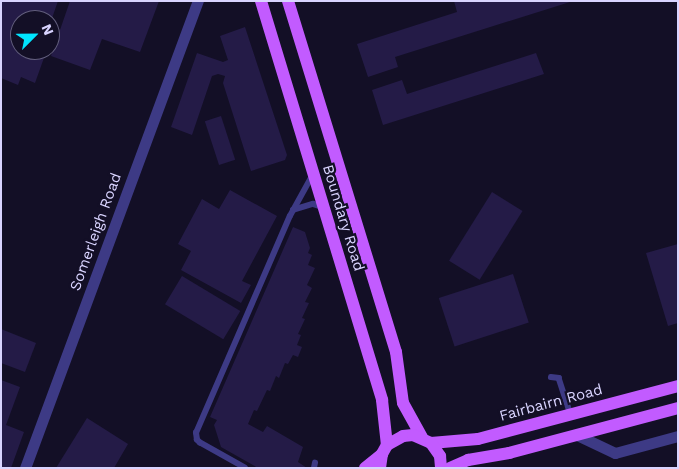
<!DOCTYPE html>
<html>
<head>
<meta charset="utf-8">
<style>
  body { margin:0 }
  #map { position:relative; width:679px; height:469px; overflow:hidden; background:#130f26; font-family:"Work Sans",sans-serif }
  div>[style] { position:absolute }
  [style*='--x'] { left:calc(var(--x)*1px); top:calc(var(--y)*1px); width:calc(var(--w)*1px); rotate:calc(var(--a)*1deg) }
  .building>* { inset:0; background:#241b47; transform-origin:0 0 }
  .service>* { height:5.5px; margin:-2.75px; padding:0 2.75px; transform-origin:2.75px; border-radius:2.75px; background:#3d3a85 }
  .minor>* { height:11px; margin:-5.5px; padding:0 5.5px; transform-origin:5.5px; border-radius:5.5px; background:#3d3a85 }
  .primary>* { height:12px; margin:-6px; padding:0 6px; transform-origin:6px; border-radius:6px; background:#c25bff }
  span { translate:-50% -50%; white-space:nowrap; text-align:center; line-height:1.15; -webkit-text-stroke:4.5px #130f26; paint-order:stroke }
  .street-label { font-size:15px; color:#d9d4ff }
  .frame { position:absolute; inset:0; border:2px solid #d9d4ff; pointer-events:none }
  .north { position:absolute; left:10px; top:10px; width:50px; height:50px; box-sizing:border-box; background:#130f26; border:1px solid #625e7d; border-radius:50%; rotate:67deg; font-size:14px; font-weight:700; line-height:20px; text-align:center; color:#d9d4ff }
  .north::after { content:''; display:block; margin:auto; width:18px; height:22px; background:#00e5ff; clip-path:polygon(50% 0,100% 100%,50% 72%,0 100%) }
</style>
</head>
<body>
<div id="map">
  <div class="building">
    <i style="clip-path:polygon(1px 1px,58px 1px,50px 24px,50px 20px,20px 20px,20px 50px,41px 50px,40px 53px,45px 55px,35px 83px,21px 77px,18px 85px,1px 78px)"></i>
    <i style="clip-path:polygon(70px 1px,159px 1px,140px 52px,102px 39px,90px 70px,51px 56px)"></i>
    <i style="clip-path:polygon(454px 1px,570px 1px,570px 2px,395px 57px,398px 67px,368px 77px,357px 44px,457px 12px)"></i>
    <i style="clip-path:polygon(245px 27px,287px 155px,285px 160px,251px 171px,223px 83px,225px 76px,218px 74px,212px 76px,192px 135px,171px 127px,197px 53px,223px 62px,228px 60px,220px 36px)"></i>
    <i style="clip-path:polygon(536px 53px,544px 74px,383px 125px,372px 90px,402px 80px,407px 94px)"></i>
    <i style="left:221px;top:116px;width:46px;height:17px;rotate:72deg"></i>
    <i style="clip-path:polygon(230px 190px,277px 216px,242px 281px,251px 285px,241px 303px,181px 270px,191px 251px,178px 244px,202px 199px,219px 209px)"></i>
    <i style="left:492px;top:192px;width:36px;height:81px;rotate:32deg"></i>
    <i style="clip-path:polygon(293px 227px,305px 232px,310px 248px,308px 253px,312px 255px,308px 265px,315px 268px,307px 285px,312px 288px,305px 302px,309px 303px,302px 318px,305px 319px,298px 334px,301px 335px,297px 345px,302px 347px,298px 357px,293px 355px,288px 364px,285px 363px,279px 378px,276px 376px,270px 391px,267px 390px,257px 411px,254px 410px,248px 424px,263px 432px,267px 426px,303px 447px,298px 462px,307px 468px,258px 468px,221px 447px,214px 425px,217px 420px,210px 417px)"></i>
    <i style="clip-path:polygon(678px 244px,678px 323px,668px 326px,646px 253px)"></i>
    <i style="left:513px;top:274px;width:51px;height:78px;rotate:72deg"></i>
    <i style="left:182px;top:276px;width:68px;height:33px;rotate:31deg"></i>
    <i style="clip-path:polygon(1px 329px,36px 343px,25px 372px,1px 363px)"></i>
    <i style="clip-path:polygon(1px 380px,20px 387px,6px 425px,24px 432px,11px 468px,1px 468px)"></i>
    <i style="clip-path:polygon(87px 418px,128px 444px,114px 468px,56px 468px)"></i>
  </div>
  <div class="service">
    <i style="--x:293;--y:210;--w:21;--a:-17"></i>
    <i style="--x:313;--y:204;--w:10;--a:17"></i>
    <i style="--x:551;--y:377;--w:8;--a:7"></i>
    <i style="--x:559;--y:378;--w:39;--a:72"></i>
    <i style="--x:245;--y:468;--w:51;--a:-150.9"></i>
    <i style="--x:200;--y:443;--w:4;--a:-135"></i>
    <i style="--x:197;--y:440;--w:7;--a:-98"></i>
    <i style="--x:196;--y:433;--w:236;--a:-66.6"></i>
    <i style="--x:290;--y:216;--w:46;--a:-61.2"></i>
    <i style="--x:314;--y:468;--w:5;--a:-79"></i>
  </div>
  <div class="minor">
    <i style="--x:577;--y:435;--w:42;--a:25.3"></i>
    <i style="--x:615;--y:453;--w:65;--a:-15.1"></i>
    <i style="--x:25;--y:468;--w:498;--a:-69.7"></i>
  </div>
  <div class="primary">
    <i style="--x:261;--y:1;--w:417;--a:73.1"></i>
    <i style="--x:382;--y:400;--w:45;--a:83.7"></i>
    <i style="--x:288;--y:1;--w:367;--a:72.9"></i>
    <i style="--x:396;--y:352;--w:51;--a:82.2"></i>
    <i style="--x:403;--y:403;--w:39;--a:61"></i>
    <i style="--x:431;--y:443;--w:47;--a:-4.9"></i>
    <i style="--x:478;--y:439;--w:207;--a:-14.8"></i>
    <i style="--x:365;--y:468;--w:22;--a:-39"></i>
    <i style="--x:380;--y:468;--w:14;--a:-82"></i>
    <i style="--x:382;--y:454;--w:10;--a:-61"></i>
    <i style="--x:387;--y:445;--w:18;--a:-29"></i>
    <i style="--x:403;--y:436;--w:10;--a:-6"></i>
    <i style="--x:413;--y:435;--w:20;--a:24"></i>
    <i style="--x:431;--y:443;--w:16;--a:55"></i>
    <i style="--x:440;--y:456;--w:12;--a:85"></i>
    <i style="--x:450;--y:468;--w:20;--a:-24"></i>
    <i style="--x:468;--y:460;--w:42;--a:-9.7"></i>
    <i style="--x:509;--y:453;--w:175;--a:-14.9"></i>
  </div>
  <div class="street-label">
    <span style="left:343px;top:218px;rotate:73deg">Boundary Road</span>
    <span style="left:96px;top:232px;rotate:-70deg">Somerleigh Road</span>
    <span style="left:551px;top:403px;rotate:-15deg">Fairbairn Road</span>
  </div>
  <div class="frame"></div>
  <div class="north">N</div>
</div>
</body>
</html>
